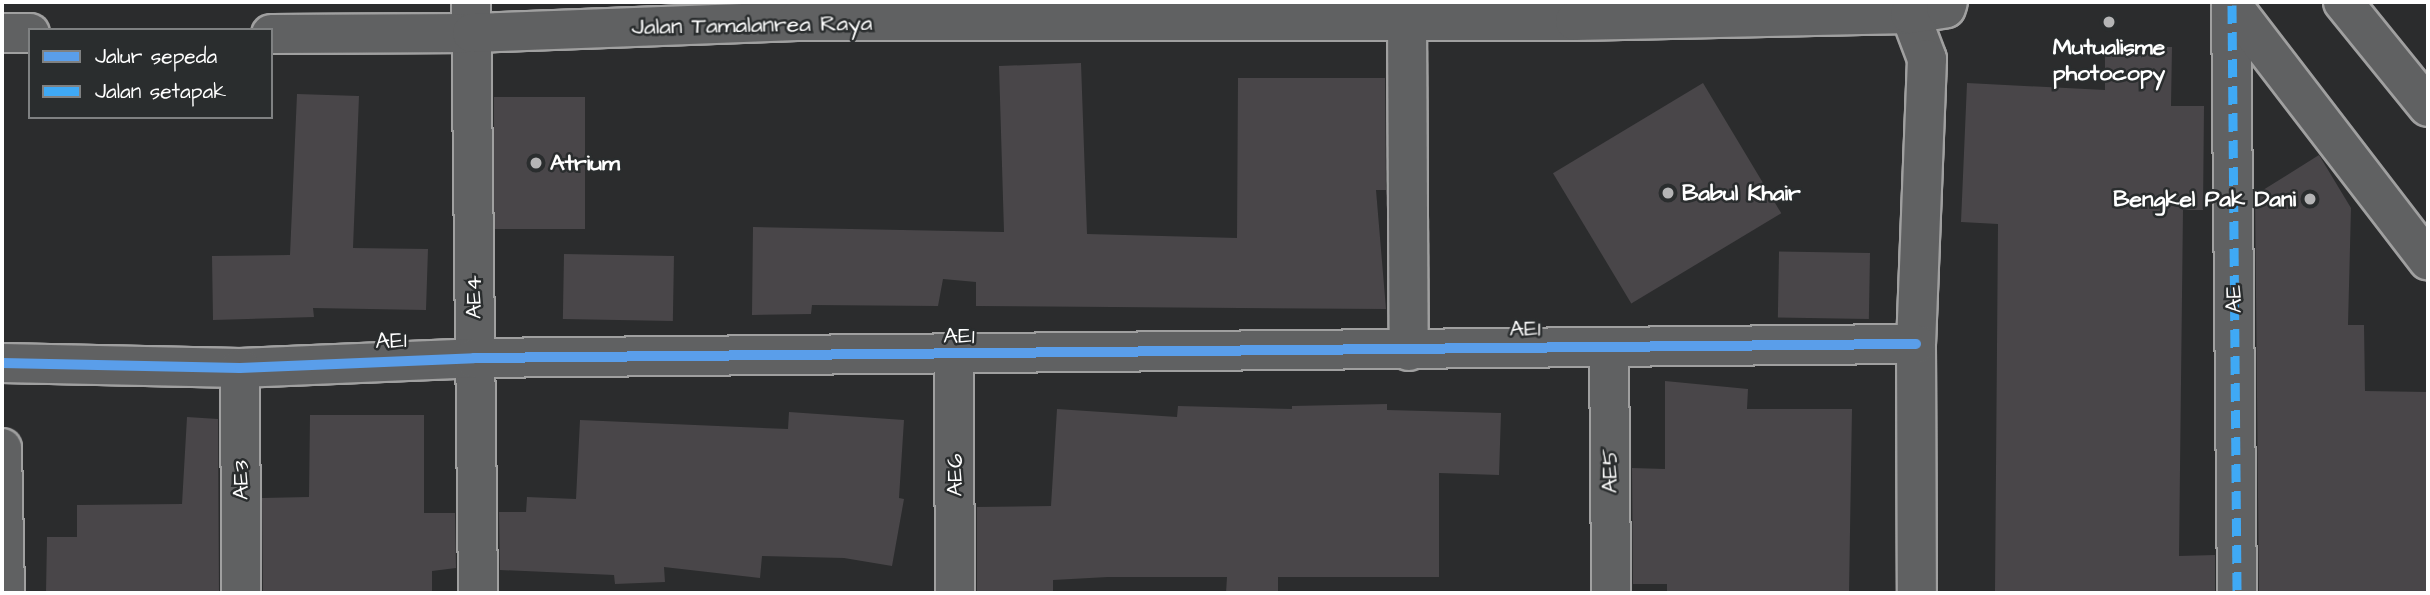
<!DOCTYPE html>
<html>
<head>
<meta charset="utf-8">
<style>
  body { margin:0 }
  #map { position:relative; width:2430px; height:595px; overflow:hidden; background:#2b2c2d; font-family:"Architects Daughter",sans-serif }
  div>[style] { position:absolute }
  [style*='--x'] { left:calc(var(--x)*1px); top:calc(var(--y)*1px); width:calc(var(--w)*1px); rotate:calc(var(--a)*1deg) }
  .building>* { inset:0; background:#494649; transform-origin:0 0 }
  .roads { filter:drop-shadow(2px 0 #a0a0a0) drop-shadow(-2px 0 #a0a0a0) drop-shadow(0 2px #a0a0a0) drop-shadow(0 -2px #a0a0a0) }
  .minor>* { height:38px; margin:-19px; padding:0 19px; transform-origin:19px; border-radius:19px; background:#606162 }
  .primary>* { height:38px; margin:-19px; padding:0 19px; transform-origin:19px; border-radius:19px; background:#606162 }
  .quiet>* { height:9px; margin-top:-4.5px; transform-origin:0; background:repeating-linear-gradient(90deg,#3fa9f5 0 18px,transparent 0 27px) }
  .cycleway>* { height:10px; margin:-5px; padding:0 5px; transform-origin:5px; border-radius:5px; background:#5a9eea }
  .dots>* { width:19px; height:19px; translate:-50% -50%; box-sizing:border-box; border:4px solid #2a2d2e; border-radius:50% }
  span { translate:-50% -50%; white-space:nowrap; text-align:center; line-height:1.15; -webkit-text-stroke:5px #2a2d2e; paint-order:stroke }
  .street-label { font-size:23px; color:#fff }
  .poi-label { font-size:23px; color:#fff; font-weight:700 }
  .left { translate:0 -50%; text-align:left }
  .right { translate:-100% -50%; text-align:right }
  .frame { position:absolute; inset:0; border:4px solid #fff; pointer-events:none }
  .legend { position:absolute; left:28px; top:28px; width:245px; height:91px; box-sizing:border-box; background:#2a2d2e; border:2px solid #7f8182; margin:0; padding:9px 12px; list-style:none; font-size:21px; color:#fff }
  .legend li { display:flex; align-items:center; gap:14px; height:35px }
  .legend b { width:35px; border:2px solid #7f8182 }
</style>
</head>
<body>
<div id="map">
  <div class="building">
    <i style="clip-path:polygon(2105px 47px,2172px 47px,2171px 106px,2204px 106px,2203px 210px,2183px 210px,2179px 556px,2215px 555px,2215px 593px,1995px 592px,1998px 224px,1961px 222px,1967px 83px,2105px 90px)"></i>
    <i style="clip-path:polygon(1081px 63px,1087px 234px,1237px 238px,1238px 78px,1385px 78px,1386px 190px,1376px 190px,1386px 309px,976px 306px,976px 282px,943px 279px,938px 306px,812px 305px,811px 314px,752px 315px,753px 227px,1004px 232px,999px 66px)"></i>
    <i style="left:1703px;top:83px;width:152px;height:175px;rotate:59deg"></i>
    <i style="clip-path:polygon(297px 94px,359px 96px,353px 248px,428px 249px,426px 310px,313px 308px,314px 317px,213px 320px,212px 256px,290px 255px)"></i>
    <i style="left:494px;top:97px;width:91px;height:132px"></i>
    <i style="clip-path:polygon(2319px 155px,2351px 208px,2348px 325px,2364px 325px,2365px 391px,2428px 392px,2428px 593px,2259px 593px,2255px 195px)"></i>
    <i style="left:1870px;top:253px;width:66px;height:91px;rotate:91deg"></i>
    <i style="left:564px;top:254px;width:110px;height:65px;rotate:1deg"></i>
    <i style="clip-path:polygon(1665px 381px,1748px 389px,1747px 409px,1852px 409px,1849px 593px,1667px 593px,1667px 584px,1633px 584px,1632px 468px,1665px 469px)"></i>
    <i style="clip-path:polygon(1387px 404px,1387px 410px,1501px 413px,1499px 475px,1439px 473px,1439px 577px,1278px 577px,1278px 593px,1226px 593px,1227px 577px,1108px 577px,1053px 580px,1053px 593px,977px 593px,977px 507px,1051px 506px,1057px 409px,1177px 417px,1178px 406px,1292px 409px,1292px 406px)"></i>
    <i style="clip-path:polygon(789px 412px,904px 420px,899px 498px,904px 499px,892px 566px,844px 558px,762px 556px,760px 578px,664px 567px,665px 582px,615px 584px,614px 575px,500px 570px,499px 512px,526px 512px,527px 497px,576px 499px,580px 420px,788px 429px)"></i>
    <i style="clip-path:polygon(310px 415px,424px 415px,424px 513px,455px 513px,456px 568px,432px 571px,432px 593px,263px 593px,262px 498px,309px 497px)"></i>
    <i style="clip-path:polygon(187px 417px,218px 419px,219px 593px,46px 593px,47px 537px,77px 537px,77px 505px,182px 504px)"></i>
  </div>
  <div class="roads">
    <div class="minor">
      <i style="--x:471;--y:2;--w:591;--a:89.32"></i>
      <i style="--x:2231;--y:2;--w:591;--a:89.42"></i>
      <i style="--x:2343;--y:2;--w:135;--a:51"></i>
      <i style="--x:2232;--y:5;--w:322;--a:52.5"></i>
      <i style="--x:1910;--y:14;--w:48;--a:69.3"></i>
      <i style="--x:1927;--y:59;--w:285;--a:92.2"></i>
      <i style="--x:1916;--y:344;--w:249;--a:89.8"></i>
      <i style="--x:1407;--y:20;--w:331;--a:89.7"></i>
      <i style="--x:1609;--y:349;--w:244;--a:89.5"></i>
      <i style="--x:954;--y:357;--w:236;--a:89.8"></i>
      <i style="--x:2;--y:363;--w:238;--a:1.2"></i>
      <i style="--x:240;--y:368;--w:234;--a:-2.4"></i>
      <i style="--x:474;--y:358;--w:1442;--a:-0.56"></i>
      <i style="--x:240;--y:368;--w:225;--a:89.7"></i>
      <i style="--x:2;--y:448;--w:145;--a:88.8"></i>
    </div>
    <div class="primary">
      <i style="--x:2;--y:33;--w:28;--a:0"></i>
      <i style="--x:271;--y:34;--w:201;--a:-0.3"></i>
      <i style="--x:472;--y:33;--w:325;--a:-2.1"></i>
      <i style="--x:797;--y:21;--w:778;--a:0"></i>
      <i style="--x:1575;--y:21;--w:335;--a:-1.2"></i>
      <i style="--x:1910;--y:14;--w:36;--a:-9"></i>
      <i style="--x:1946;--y:8;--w:6;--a:-72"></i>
    </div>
  </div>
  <div class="quiet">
    <i style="--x:2232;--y:5;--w:588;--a:89.51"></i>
  </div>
  <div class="cycleway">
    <i style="--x:2;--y:363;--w:238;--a:1.2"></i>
    <i style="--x:240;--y:368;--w:234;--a:-2.4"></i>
    <i style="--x:474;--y:358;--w:1442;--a:-0.56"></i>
  </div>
  <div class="dots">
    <i style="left:2109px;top:22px;background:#b5b5b6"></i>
    <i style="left:536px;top:163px;background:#b5b5b6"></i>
    <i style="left:1668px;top:193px;background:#b5b5b6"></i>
    <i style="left:2310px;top:199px;background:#b5b5b6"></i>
  </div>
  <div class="street-label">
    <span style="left:752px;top:25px;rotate:-1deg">Jalan Tamalanrea Raya</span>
    <span style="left:474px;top:297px;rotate:-90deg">AE4</span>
    <span style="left:2234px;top:299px;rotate:-91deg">AE</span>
    <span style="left:1525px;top:329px;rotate:-1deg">AE1</span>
    <span style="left:959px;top:336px">AE1</span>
    <span style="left:391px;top:341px;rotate:-2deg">AE1</span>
    <span style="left:1610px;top:471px;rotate:-90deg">AE5</span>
    <span style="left:955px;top:475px;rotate:-90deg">AE6</span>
    <span style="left:241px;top:480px;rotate:-90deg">AE3</span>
  </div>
  <div class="poi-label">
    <span style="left:2109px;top:60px">Mutualisme<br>photocopy</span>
    <span class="left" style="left:550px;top:163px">Atrium</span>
    <span class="left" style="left:1682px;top:193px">Babul Khair</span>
    <span class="right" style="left:2296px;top:199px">Bengkel Pak Dani</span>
  </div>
  <div class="frame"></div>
  <ul class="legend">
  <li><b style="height:9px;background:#5a9eea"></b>Jalur sepeda</li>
  <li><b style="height:9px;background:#3fa9f5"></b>Jalan setapak</li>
  </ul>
</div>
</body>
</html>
